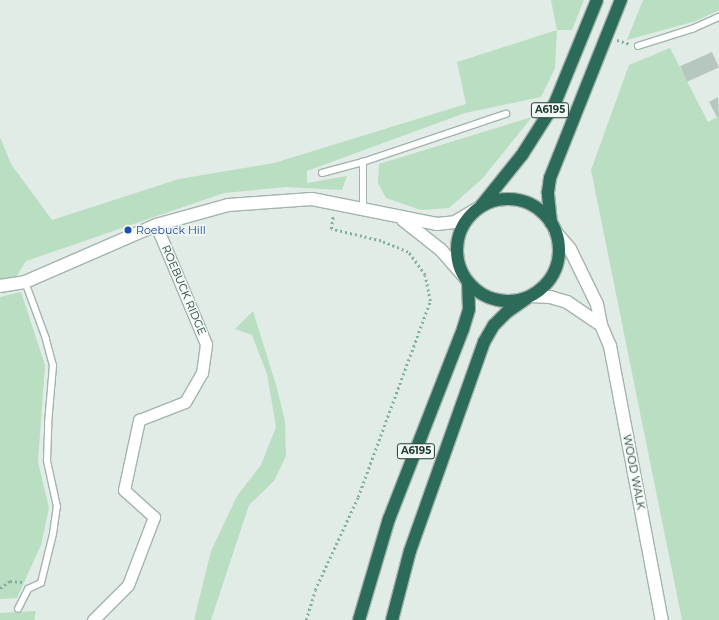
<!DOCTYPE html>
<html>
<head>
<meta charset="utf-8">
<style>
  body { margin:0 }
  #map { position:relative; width:719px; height:620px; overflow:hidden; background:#e1ece6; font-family:Montserrat,sans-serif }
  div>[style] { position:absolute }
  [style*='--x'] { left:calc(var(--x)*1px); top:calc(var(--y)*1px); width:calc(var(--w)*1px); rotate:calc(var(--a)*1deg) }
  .green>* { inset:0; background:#b9dec1 }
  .building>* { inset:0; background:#b6c7bf; transform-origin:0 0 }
  .path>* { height:2.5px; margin-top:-1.25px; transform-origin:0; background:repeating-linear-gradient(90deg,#80b19f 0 2px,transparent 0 5px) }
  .roads { filter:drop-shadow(1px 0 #a4b4ad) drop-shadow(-1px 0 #a4b4ad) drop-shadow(0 1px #a4b4ad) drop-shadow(0 -1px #a4b4ad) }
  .lane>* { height:5.5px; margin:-2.75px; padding:0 2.75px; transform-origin:2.75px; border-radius:2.75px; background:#fff }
  .street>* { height:11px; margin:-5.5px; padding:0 5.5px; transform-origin:5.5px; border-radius:5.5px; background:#fff }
  .secondary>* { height:12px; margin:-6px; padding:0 6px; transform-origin:6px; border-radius:6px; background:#fff }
  .highway>* { height:12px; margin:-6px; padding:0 6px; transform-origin:6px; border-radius:6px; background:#2c6a5a }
  .highway>.ring { margin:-6px; padding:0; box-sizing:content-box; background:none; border:12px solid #2c6a5a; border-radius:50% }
  .dots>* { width:11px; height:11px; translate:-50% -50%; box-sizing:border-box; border:2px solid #f2f8f5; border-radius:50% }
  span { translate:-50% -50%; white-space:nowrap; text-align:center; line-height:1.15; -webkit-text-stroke:3px #f2f8f5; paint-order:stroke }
  .shield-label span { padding:1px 3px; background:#f2f8f5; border:1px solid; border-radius:3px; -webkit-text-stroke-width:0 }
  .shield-label { font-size:10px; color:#213d34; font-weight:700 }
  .transit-label { font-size:11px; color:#164399 }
  .left { translate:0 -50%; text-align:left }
  .street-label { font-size:11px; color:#213d34 }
</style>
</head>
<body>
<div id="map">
  <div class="green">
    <i style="clip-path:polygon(551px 0,584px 0,572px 30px,557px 30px,555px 68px,541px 97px,465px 113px,307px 171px,307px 183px,347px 176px,342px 190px,286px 187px,224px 193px,26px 261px,16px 277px,0 280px,0 137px,11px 164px,52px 220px,179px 179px,274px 163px,466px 104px,457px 62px,557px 30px)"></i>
    <i style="clip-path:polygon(643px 0,719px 0,719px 10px,696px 21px,627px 40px)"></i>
    <i style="clip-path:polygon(670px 48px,708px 122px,719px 116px,719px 620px,682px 620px,591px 170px,629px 65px)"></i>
    <i style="clip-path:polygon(532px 117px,482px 179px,449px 208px,421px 210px,386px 198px,378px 183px,379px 164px)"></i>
    <i style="clip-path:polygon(21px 292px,45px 365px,38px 462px,49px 508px,41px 545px,17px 598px,0 599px,0 297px)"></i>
    <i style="clip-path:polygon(253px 311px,276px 385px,285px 421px,286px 456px,274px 481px,249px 505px,211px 620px,194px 620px,211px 551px,237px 496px,261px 465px,276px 427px,267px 374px,252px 335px,235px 329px)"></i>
    <i style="clip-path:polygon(36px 611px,34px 620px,0 620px,0 613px)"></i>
  </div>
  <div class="building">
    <i style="left:712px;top:52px;width:17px;height:35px;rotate:66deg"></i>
    <i style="clip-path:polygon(718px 97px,719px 116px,717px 117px,709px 102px)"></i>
  </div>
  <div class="path">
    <i style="--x:617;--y:40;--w:14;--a:17"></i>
    <i style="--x:0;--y:588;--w:12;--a:-35"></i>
    <i style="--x:10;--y:581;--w:14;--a:4"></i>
    <i style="--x:306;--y:620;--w:31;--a:-73"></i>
    <i style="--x:315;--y:590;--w:102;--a:-65.2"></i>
    <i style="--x:358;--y:497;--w:209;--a:-69.8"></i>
    <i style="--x:430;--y:301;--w:26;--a:-101"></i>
    <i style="--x:425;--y:275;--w:29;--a:-126"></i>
    <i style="--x:408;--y:252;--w:29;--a:-158"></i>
    <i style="--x:381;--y:241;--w:51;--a:-166.5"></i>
    <i style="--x:331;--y:229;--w:13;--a:-81"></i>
  </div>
  <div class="roads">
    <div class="lane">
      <i style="--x:638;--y:46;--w:57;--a:-17.5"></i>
      <i style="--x:692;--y:29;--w:30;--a:-24"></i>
      <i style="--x:322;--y:173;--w:42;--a:-15"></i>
      <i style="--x:363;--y:209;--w:47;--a:-90"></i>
      <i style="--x:363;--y:162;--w:151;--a:-18.6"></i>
      <i style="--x:18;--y:609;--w:22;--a:-63"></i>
      <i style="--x:28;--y:589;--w:14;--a:-25"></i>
      <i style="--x:41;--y:583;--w:50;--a:-76.2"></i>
      <i style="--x:53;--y:534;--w:27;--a:-82"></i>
      <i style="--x:57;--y:507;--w:47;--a:-102.3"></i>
      <i style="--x:47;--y:461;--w:37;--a:-88"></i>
      <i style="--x:48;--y:424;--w:58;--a:-85.1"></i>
      <i style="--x:53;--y:366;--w:28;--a:-105"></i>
      <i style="--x:46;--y:339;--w:61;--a:-110.2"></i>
    </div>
    <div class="street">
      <i style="--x:93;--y:620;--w:49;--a:-45"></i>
      <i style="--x:128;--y:585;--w:73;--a:-69.1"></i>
      <i style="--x:154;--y:517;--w:40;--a:-138"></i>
      <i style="--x:124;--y:490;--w:72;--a:-77.9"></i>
      <i style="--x:139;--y:420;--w:49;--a:-21.4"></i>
      <i style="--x:185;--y:402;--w:34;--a:-60"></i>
      <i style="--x:202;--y:373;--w:29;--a:-82"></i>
      <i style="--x:206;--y:344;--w:129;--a:-112.8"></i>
    </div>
    <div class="secondary">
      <i style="--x:403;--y:220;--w:48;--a:38.3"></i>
      <i style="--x:441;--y:250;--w:37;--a:49"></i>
      <i style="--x:555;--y:231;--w:23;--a:50"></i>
      <i style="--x:570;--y:249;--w:61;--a:63.9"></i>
      <i style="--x:597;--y:304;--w:21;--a:79"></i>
      <i style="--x:601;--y:325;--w:23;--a:67"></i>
      <i style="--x:610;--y:346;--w:279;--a:79.3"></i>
      <i style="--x:0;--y:286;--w:25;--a:-9"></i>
      <i style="--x:25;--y:282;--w:143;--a:-23.5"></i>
      <i style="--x:156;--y:225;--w:75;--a:-15.5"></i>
      <i style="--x:228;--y:205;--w:84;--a:-4.1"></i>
      <i style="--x:312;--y:199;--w:127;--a:11.3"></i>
      <i style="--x:437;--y:224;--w:18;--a:-6"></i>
      <i style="--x:455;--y:222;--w:26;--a:-31"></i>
      <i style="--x:531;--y:296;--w:19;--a:3"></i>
      <i style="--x:550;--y:297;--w:18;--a:16"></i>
      <i style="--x:567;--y:302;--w:41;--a:34.1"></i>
    </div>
    <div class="highway">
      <i class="ring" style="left:457px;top:199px;width:90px;height:90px"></i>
      <i style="--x:481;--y:206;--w:65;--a:-51.2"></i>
      <i style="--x:522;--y:155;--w:62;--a:-57.6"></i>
      <i style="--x:555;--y:103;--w:111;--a:-67.8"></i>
      <i style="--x:551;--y:223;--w:31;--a:-96"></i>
      <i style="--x:548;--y:192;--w:14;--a:-82"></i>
      <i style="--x:550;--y:178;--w:192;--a:-68.3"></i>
      <i style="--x:359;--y:620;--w:105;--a:-73.5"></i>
      <i style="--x:389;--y:519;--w:204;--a:-68.7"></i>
      <i style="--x:463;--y:329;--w:21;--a:-73"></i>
      <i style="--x:469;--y:309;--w:27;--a:-92"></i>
      <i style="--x:392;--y:620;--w:71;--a:-75.4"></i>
      <i style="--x:410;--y:551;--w:222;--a:-70.5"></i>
      <i style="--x:484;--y:342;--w:20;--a:-60"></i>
      <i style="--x:494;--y:325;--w:18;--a:-45"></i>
      <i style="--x:507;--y:312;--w:24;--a:-35"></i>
    </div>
  </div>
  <div class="dots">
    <i style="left:128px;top:230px;background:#1a4fb4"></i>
  </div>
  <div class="shield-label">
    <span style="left:550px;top:110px">A6195</span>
    <span style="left:416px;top:451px">A6195</span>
  </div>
  <div class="transit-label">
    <span class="left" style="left:136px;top:230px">Roebuck Hill</span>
  </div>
  <div class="street-label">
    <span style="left:184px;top:290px;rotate:67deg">ROEBUCK RIDGE</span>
    <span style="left:634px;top:472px;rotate:79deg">WOOD WALK</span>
  </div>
</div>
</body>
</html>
